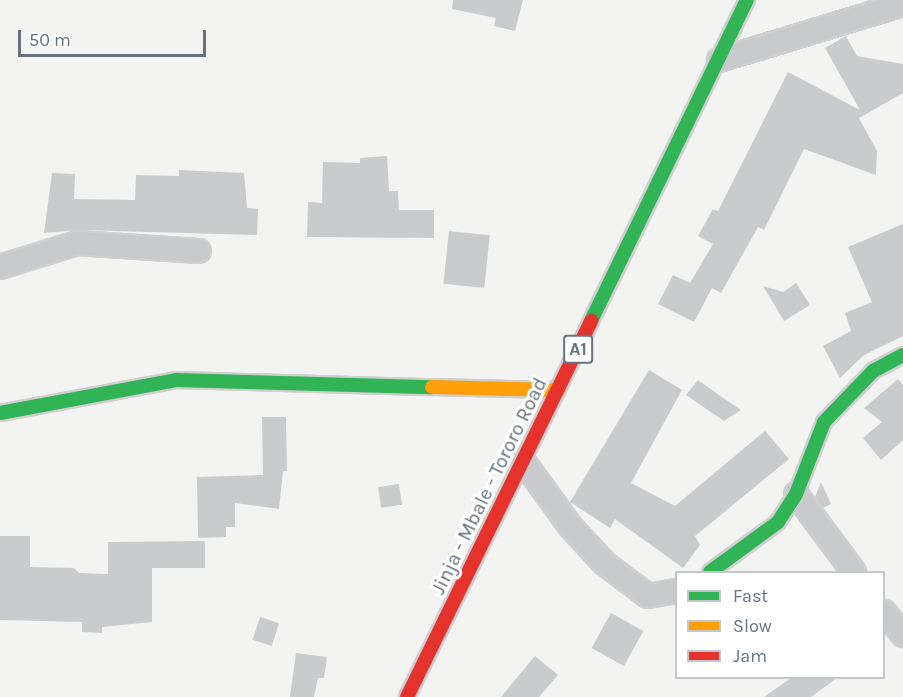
<!DOCTYPE html>
<html>
<head>
<meta charset="utf-8">
<style>
  body { margin:0 }
  #map { position:relative; width:903px; height:697px; overflow:hidden; background:#f3f3f2; font-family:Karla,sans-serif }
  div>[style] { position:absolute }
  [style*='--x'] { left:calc(var(--x)*1px); top:calc(var(--y)*1px); width:calc(var(--w)*1px); rotate:calc(var(--a)*1deg) }
  .building>* { inset:0; background:#cacbcc; transform-origin:0 0 }
  .roads { filter:drop-shadow(2px 0 #cfcfd0) drop-shadow(-2px 0 #cfcfd0) drop-shadow(0 2px #cfcfd0) drop-shadow(0 -2px #cfcfd0) }
  .street>* { height:22px; margin:-11px; padding:0 11px; transform-origin:11px; border-radius:11px; background:#c9cacb }
  .fast>* { height:14px; margin:-7px; padding:0 7px; transform-origin:7px; border-radius:7px; background:#30b455 }
  .slow>* { height:14px; margin:-7px; padding:0 7px; transform-origin:7px; border-radius:7px; background:#ff9f0a }
  .jam>* { height:14px; margin:-7px; padding:0 7px; transform-origin:7px; border-radius:7px; background:#e5322d }
  span { translate:-50% -50%; white-space:nowrap; text-align:center; line-height:1.15; -webkit-text-stroke:6px #fff; paint-order:stroke }
  .shield-label span { padding:2px 4px; background:#fff; border:2px solid; border-radius:4px; -webkit-text-stroke-width:0 }
  .shield-label { font-size:18px; color:#66737f; font-weight:700 }
  .street-label { font-size:20px; color:#66737f }
  .legend { position:absolute; left:675px; top:571px; width:210px; height:108px; box-sizing:border-box; background:#fff; border:2px solid #c2c7cc; margin:0; padding:8px 10px; list-style:none; font-size:18px; color:#66737f }
  .legend li { display:flex; align-items:center; gap:12px; height:30px }
  .legend b { width:30px; border:2px solid #c2c7cc }
  .scale { position:absolute; left:18px; top:30px; width:188px; height:27px; box-sizing:border-box; border:3px solid #66737f; border-top:0; padding-left:8px; font-size:18px; line-height:21px; white-space:nowrap; color:#66737f; -webkit-text-stroke:4px #fff; paint-order:stroke }
</style>
</head>
<body>
<div id="map">
  <div class="building">
    <i style="clip-path:polygon(453px 0,523px 0,515px 31px,494px 26px,496px 18px,452px 9px)"></i>
    <i style="clip-path:polygon(846px 36px,857px 56px,903px 64px,903px 93px,859px 118px,877px 151px,876px 175px,804px 149px,764px 230px,758px 227px,721px 293px,712px 288px,694px 322px,658px 304px,673px 275px,690px 283px,713px 244px,698px 236px,713px 209px,718px 211px,788px 72px,860px 110px,825px 48px)"></i>
    <i style="clip-path:polygon(387px 156px,389px 191px,398px 191px,399px 210px,434px 210px,434px 238px,307px 237px,308px 202px,322px 203px,323px 162px,360px 163px,360px 158px)"></i>
    <i style="clip-path:polygon(179px 170px,244px 173px,247px 208px,258px 209px,257px 235px,78px 230px,44px 233px,52px 173px,75px 174px,74px 199px,135px 200px,136px 175px,179px 176px)"></i>
    <i style="clip-path:polygon(903px 224px,903px 336px,864px 355px,840px 378px,823px 346px,851px 331px,845px 313px,872px 302px,848px 247px)"></i>
    <i style="left:449px;top:231px;width:41px;height:53px;rotate:6deg"></i>
    <i style="clip-path:polygon(796px 283px,810px 305px,784px 321px,763px 286px,783px 292px)"></i>
    <i style="clip-path:polygon(649px 370px,682px 390px,631px 483px,675px 506px,765px 431px,789px 459px,695px 536px,700px 545px,683px 568px,615px 519px,610px 528px,570px 502px)"></i>
    <i style="clip-path:polygon(898px 379px,903px 385px,903px 440px,881px 460px,863px 438px,882px 422px,864px 408px)"></i>
    <i style="clip-path:polygon(698px 380px,716px 393px,741px 410px,724px 421px,686px 395px)"></i>
    <i style="clip-path:polygon(262px 417px,286px 417px,287px 471px,283px 471px,279px 509px,235px 503px,235px 527px,226px 527px,226px 537px,198px 538px,197px 477px,263px 475px)"></i>
    <i style="clip-path:polygon(821px 482px,831px 504px,823px 508px,815px 497px)"></i>
    <i style="left:399px;top:484px;width:21px;height:21px;rotate:82deg"></i>
    <i style="clip-path:polygon(0 536px,30px 536px,30px 567px,74px 568px,79px 573px,108px 574px,108px 542px,205px 541px,205px 568px,152px 568px,152px 622px,102px 627px,102px 633px,82px 632px,82px 622px,0 620px)"></i>
    <i style="left:611px;top:613px;width:37px;height:40px;rotate:29deg"></i>
    <i style="left:260px;top:617px;width:20px;height:24px;rotate:18deg"></i>
    <i style="clip-path:polygon(296px 653px,327px 657px,324px 678px,318px 678px,314px 697px,290px 697px)"></i>
    <i style="clip-path:polygon(535px 656px,558px 675px,539px 697px,501px 697px)"></i>
    <i style="clip-path:polygon(791px 678px,837px 678px,811px 697px,764px 697px)"></i>
  </div>
  <div class="roads">
    <div class="street">
      <i style="--x:719;--y:60;--w:192;--a:-16.9"></i>
      <i style="--x:0;--y:267;--w:81;--a:-17.3"></i>
      <i style="--x:77;--y:243;--w:122;--a:3.8"></i>
      <i style="--x:523;--y:461;--w:80;--a:54.1"></i>
      <i style="--x:570;--y:526;--w:50;--a:47.4"></i>
      <i style="--x:604;--y:563;--w:55;--a:36.9"></i>
      <i style="--x:648;--y:596;--w:28;--a:-10"></i>
      <i style="--x:796;--y:494;--w:97;--a:53.4"></i>
      <i style="--x:884;--y:612;--w:30;--a:50"></i>
    </div>
    <div class="fast">
      <i style="--x:591;--y:321;--w:357;--a:-64.1"></i>
      <i style="--x:0;--y:413;--w:179;--a:-10.6"></i>
      <i style="--x:176;--y:380;--w:256;--a:1.6"></i>
      <i style="--x:710;--y:572;--w:84;--a:-36.3"></i>
      <i style="--x:778;--y:522;--w:33;--a:-57"></i>
      <i style="--x:796;--y:494;--w:77;--a:-68.7"></i>
      <i style="--x:824;--y:422;--w:71;--a:-46.1"></i>
      <i style="--x:873;--y:371;--w:34;--a:-28"></i>
    </div>
    <div class="slow">
      <i style="--x:432;--y:387;--w:126;--a:1.4"></i>
    </div>
    <div class="jam">
      <i style="--x:407;--y:697;--w:419;--a:-63.9"></i>
    </div>
  </div>
  <div class="shield-label">
    <span style="left:578px;top:349px">A1</span>
  </div>
  <div class="street-label">
    <span style="left:489px;top:486px;rotate:-64deg">Jinja - Mbale - Tororo Road</span>
  </div>
  <ul class="legend">
  <li><b style="height:8px;background:#30b455"></b>Fast</li>
  <li><b style="height:8px;background:#ff9f0a"></b>Slow</li>
  <li><b style="height:8px;background:#e5322d"></b>Jam</li>
  </ul>
  <div class="scale">50 m</div>
</div>
</body>
</html>
